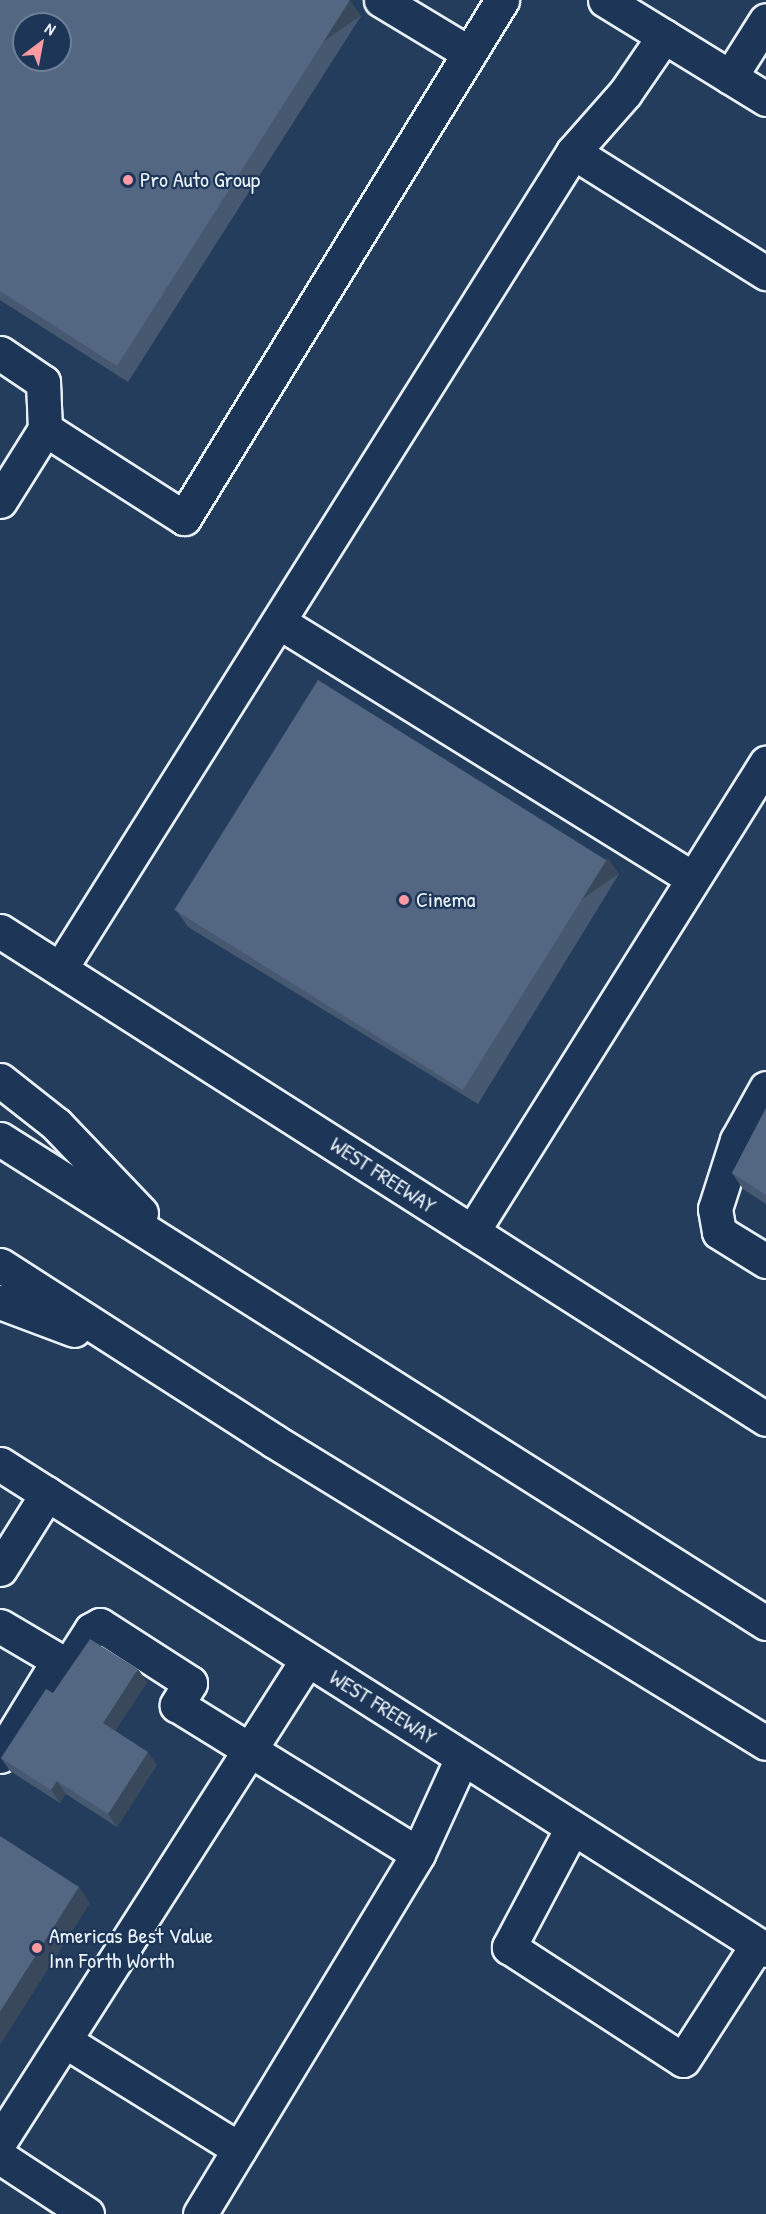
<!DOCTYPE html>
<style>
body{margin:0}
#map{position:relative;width:766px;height:2214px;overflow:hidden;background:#253d5d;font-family:"Patrick Hand",sans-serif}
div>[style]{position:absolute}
.roads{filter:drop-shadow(2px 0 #e8f1f8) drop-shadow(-2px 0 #e8f1f8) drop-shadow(0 2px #e8f1f8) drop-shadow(0 -2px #e8f1f8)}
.minor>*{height:33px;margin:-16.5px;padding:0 16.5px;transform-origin:16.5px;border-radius:16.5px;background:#1d3557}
.major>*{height:33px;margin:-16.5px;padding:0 16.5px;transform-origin:16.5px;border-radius:16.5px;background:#1d3557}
.highway>*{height:33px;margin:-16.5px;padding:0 16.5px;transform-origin:16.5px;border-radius:16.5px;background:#1d3557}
.wall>*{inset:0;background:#475970}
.shaded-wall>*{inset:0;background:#3a485b;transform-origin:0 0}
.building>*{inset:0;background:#536782;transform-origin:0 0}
.dots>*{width:16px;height:16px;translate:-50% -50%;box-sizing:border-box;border:3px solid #1d3557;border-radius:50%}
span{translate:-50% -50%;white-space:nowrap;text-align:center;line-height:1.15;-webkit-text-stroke:4.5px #1d3557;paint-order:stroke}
.poi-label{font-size:22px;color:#e8f1f8}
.left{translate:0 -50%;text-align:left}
.street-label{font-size:22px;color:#e8f1f8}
.north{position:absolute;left:12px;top:12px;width:60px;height:60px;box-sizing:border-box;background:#1d3557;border:2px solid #6e8097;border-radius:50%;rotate:32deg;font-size:16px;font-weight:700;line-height:24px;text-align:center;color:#e8f1f8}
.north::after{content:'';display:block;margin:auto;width:21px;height:27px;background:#ff9aa2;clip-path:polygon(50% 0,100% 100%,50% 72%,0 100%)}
</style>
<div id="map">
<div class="roads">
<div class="minor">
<div style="left:381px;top:0;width:103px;rotate:31.1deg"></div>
<div style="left:605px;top:0;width:189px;rotate:31.6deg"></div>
<div style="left:730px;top:77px;width:67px;rotate:-57.7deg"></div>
<div style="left:573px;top:152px;width:228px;rotate:32.1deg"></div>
<div style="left:0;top:353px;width:52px;rotate:34deg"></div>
<div style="left:43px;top:382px;width:47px;rotate:87.6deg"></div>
<div style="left:0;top:501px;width:85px;rotate:-58deg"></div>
<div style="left:45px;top:429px;width:165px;rotate:32.6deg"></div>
<div style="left:184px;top:518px;width:608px;rotate:-58.45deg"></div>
<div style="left:279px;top:622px;width:485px;rotate:31.8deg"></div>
<div style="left:60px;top:969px;width:965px;rotate:-57.88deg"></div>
<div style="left:573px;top:152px;width:79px;rotate:-48.6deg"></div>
<div style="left:625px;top:93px;width:69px;rotate:-55.6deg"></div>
<div style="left:766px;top:1088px;width:60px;rotate:119.1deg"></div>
<div style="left:737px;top:1140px;width:72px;rotate:107.7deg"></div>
<div style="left:715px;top:1209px;width:23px;rotate:80deg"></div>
<div style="left:719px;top:1232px;width:55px;rotate:31.7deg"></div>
<div style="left:472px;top:1232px;width:554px;rotate:-57.92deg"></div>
<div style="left:0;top:1569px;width:89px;rotate:-57.9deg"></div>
<div style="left:0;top:1626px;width:79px;rotate:30.5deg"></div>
<div style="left:68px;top:1666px;width:43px;rotate:-57.4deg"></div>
<div style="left:91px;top:1630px;width:10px;rotate:-29deg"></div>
<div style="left:100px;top:1625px;width:107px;rotate:32.8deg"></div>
<div style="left:190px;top:1683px;width:26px;rotate:121deg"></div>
<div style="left:177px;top:1705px;width:283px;rotate:31.7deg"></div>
<div style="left:0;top:1756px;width:111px;rotate:-58.6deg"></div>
<div style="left:572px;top:1828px;width:135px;rotate:117.9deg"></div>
<div style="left:509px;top:1947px;width:207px;rotate:33deg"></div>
<div style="left:683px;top:2060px;width:137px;rotate:-57.2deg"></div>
<div style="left:65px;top:2041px;width:205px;rotate:31.8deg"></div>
<div style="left:0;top:2141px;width:571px;rotate:-57.45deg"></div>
<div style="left:0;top:2157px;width:104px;rotate:33.2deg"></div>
<div style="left:200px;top:2214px;width:421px;rotate:-58.8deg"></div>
<div style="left:418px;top:1854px;width:106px;rotate:-65.4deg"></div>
</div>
<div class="major">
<div style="left:0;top:931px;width:908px;rotate:32.5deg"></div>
<div style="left:0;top:1464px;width:907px;rotate:32.39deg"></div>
</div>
<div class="highway">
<div style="left:0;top:1080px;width:71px;rotate:38.2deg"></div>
<div style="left:56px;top:1124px;width:123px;rotate:46.3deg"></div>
<div style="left:0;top:1139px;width:906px;rotate:32.29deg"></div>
<div style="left:0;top:1265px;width:326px;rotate:32.7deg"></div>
<div style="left:274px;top:1441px;width:577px;rotate:31.54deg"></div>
<div style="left:0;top:1302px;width:79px;rotate:20.7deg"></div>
</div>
</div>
<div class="wall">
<div style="clip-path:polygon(0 0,361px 16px,128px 382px,0 300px)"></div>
<div style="clip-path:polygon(619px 874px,478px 1104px,188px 927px,177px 911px)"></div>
<div style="clip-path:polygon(766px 1108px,766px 1204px,743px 1189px,732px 1173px)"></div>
<div style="clip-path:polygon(147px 1682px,115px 1731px,157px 1765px,117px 1827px,66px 1794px,60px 1803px,10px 1771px,1px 1758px,53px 1693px)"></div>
</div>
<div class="shaded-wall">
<div style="left:350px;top:0;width:19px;height:434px;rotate:55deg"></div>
<div style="left:608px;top:858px;width:19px;height:270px;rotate:55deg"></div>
<div style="clip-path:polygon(138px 1669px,147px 1682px,112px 1736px,103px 1723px)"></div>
<div style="clip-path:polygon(148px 1752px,157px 1765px,117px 1827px,108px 1814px)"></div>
<div style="clip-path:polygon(57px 1781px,66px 1794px,60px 1803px,51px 1790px)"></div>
<div style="clip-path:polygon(79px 1887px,90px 1903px,0 2045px,0 2012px)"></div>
</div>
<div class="building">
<div style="clip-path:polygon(evenodd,0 0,350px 0,117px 366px,0 291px,0 0,24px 24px,60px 24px,60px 60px,24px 60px,24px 24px)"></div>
<div style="left:318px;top:680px;width:340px;height:271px;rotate:32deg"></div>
<div style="clip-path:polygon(766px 1108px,766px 1195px,732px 1173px)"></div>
<div style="clip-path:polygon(90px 1639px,138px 1669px,103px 1723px,148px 1752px,108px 1814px,57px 1781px,51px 1790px,1px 1758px,46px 1689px,53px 1693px)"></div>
<div style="clip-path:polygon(0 1836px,79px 1887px,0 2012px)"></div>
</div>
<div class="dots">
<div style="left:128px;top:180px;background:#ff9aa2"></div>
<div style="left:404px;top:900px;background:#ff9aa2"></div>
<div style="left:37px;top:1948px;background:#ff9aa2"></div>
</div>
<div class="poi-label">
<span class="left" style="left:140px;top:180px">Pro Auto Group</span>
<span class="left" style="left:416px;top:900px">Cinema</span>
<span class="left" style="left:49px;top:1948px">Americas Best Value<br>Inn Forth Worth</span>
</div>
<div class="street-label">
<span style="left:383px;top:1175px;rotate:33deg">WEST FREEWAY</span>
<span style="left:383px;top:1707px;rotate:32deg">WEST FREEWAY</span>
</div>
<div class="north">N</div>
</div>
